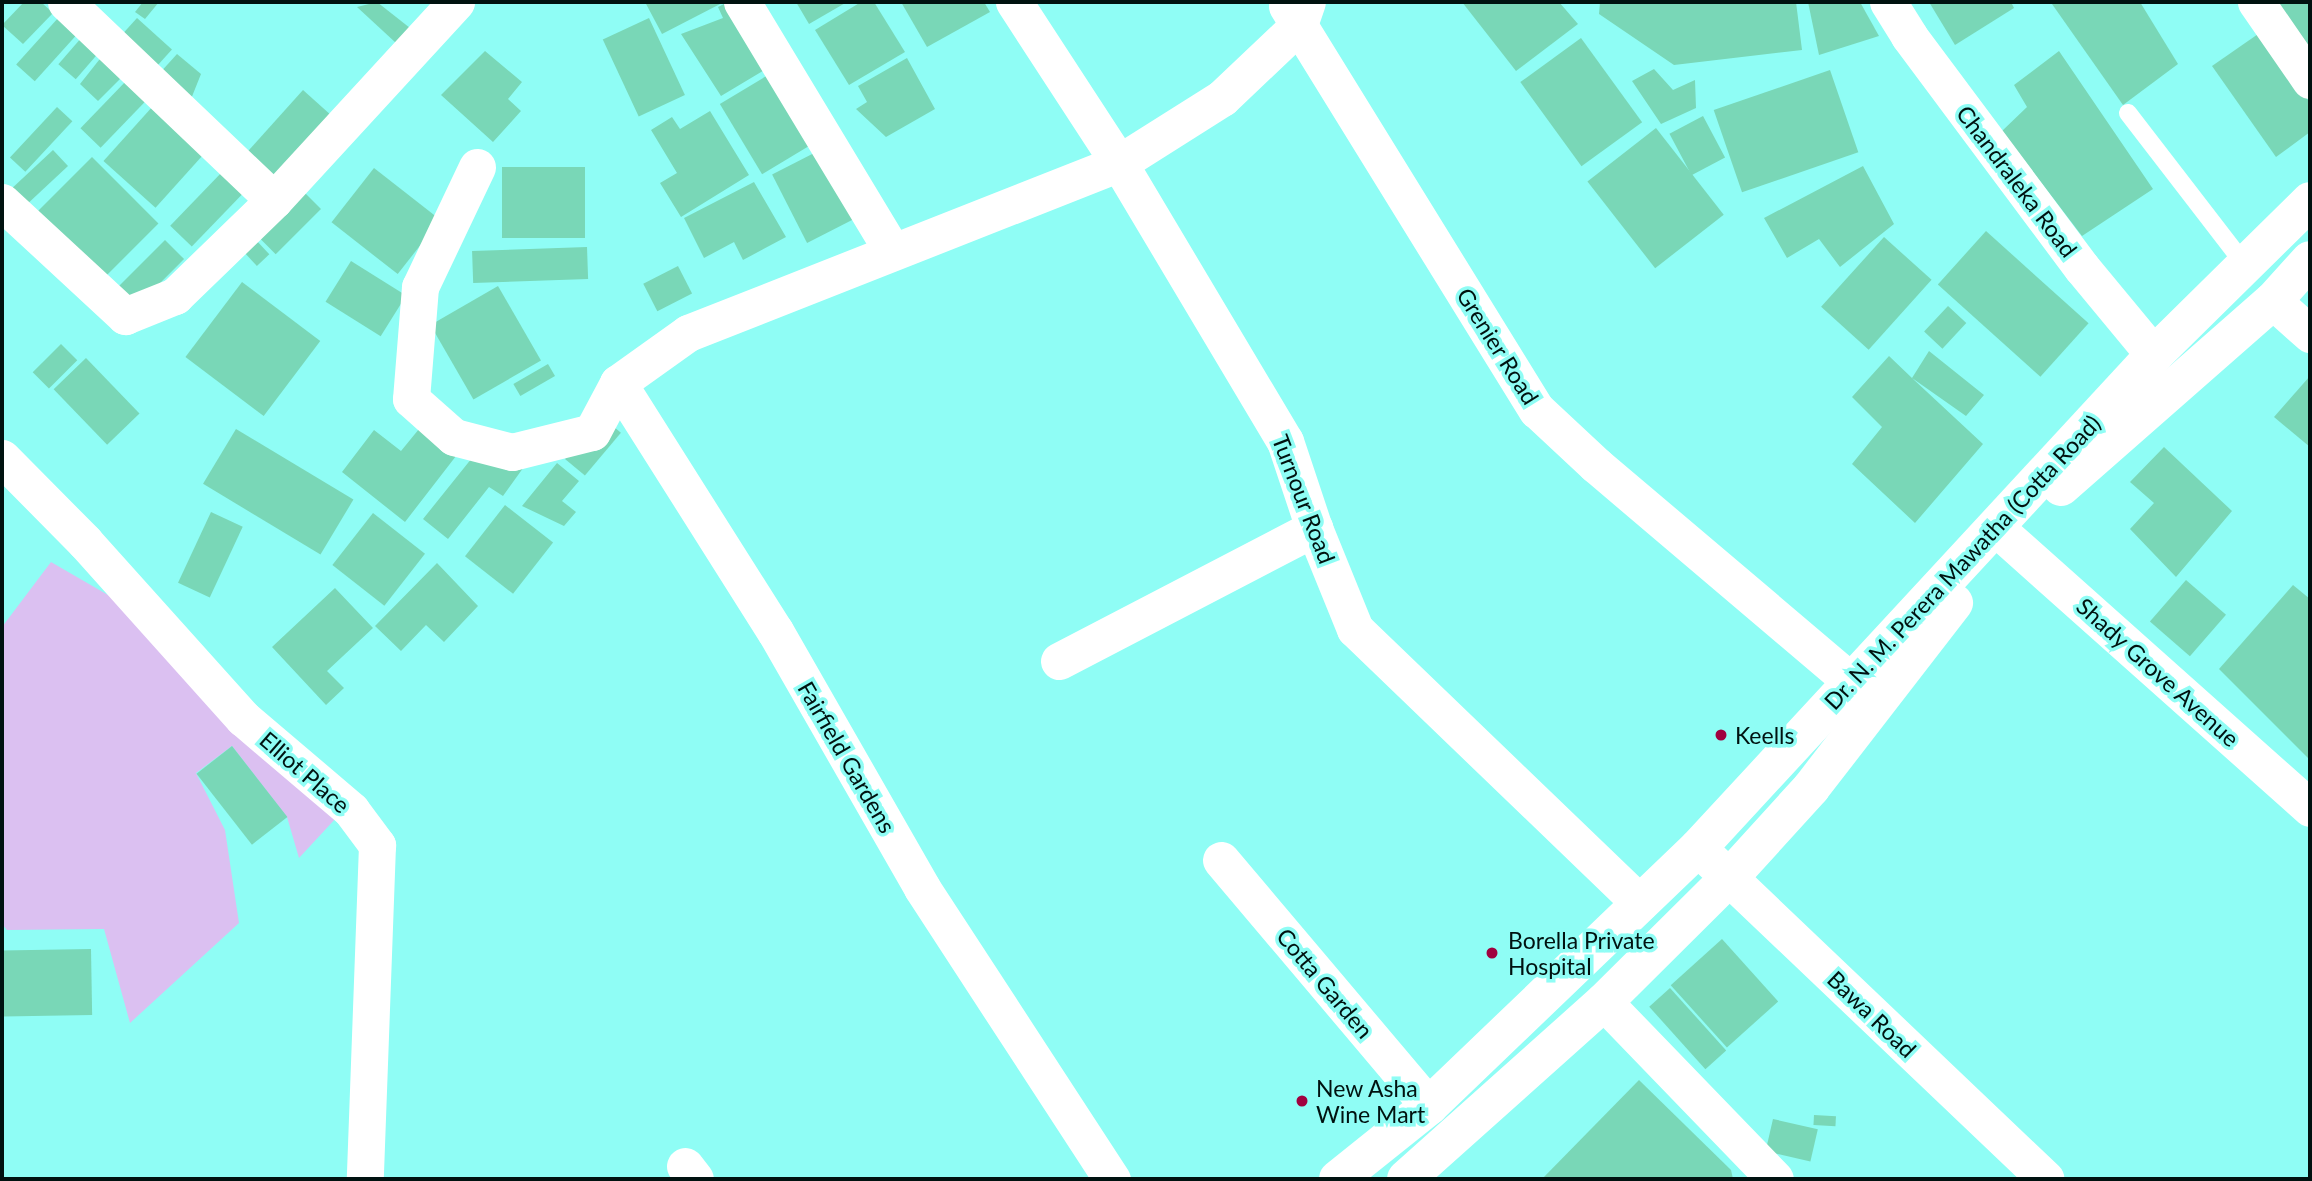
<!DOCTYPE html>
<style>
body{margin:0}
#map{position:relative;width:2312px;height:1181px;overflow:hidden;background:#8ffdf5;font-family:Lato,sans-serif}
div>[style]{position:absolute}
.green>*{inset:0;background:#dbc0f1}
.building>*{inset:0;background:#79d7b7;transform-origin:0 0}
.service>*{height:18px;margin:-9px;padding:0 9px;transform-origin:9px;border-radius:9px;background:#fff}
.minor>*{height:37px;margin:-18.5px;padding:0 18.5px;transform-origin:18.5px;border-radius:18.5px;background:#fff}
.primary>*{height:38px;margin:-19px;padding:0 19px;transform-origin:19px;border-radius:19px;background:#fff}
.dots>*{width:19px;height:19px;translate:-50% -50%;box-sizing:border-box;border:4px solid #8ffdf5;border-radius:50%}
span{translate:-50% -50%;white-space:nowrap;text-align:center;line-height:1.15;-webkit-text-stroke:7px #8ffdf5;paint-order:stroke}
.street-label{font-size:23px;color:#001210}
.poi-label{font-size:23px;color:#001210}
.left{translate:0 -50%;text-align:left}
.frame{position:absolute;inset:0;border:4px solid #001210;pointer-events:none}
</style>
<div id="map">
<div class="green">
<div style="clip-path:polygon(51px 562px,146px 617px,337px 817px,299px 858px,287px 817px,232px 746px,196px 773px,225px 830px,239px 923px,130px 1023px,104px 929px,7px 930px,2px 924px,2px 627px)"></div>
</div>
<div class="building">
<div style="clip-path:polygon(24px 2px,41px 2px,53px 13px,23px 44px,2px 25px)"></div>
<div style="clip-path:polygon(143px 2px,159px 2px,145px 19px,135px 12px)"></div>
<div style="clip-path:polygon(377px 2px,410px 28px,396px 43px,357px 7px)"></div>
<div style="clip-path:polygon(645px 2px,724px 2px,662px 34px)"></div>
<div style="clip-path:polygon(728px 2px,771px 66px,721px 96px,681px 34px,723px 18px,718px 7px)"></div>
<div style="clip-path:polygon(796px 2px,847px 2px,809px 24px)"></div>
<div style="clip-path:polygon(861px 2px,874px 2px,905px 52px,849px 85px,815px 30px)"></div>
<div style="clip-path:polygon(901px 2px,984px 2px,990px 12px,927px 47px)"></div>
<div style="clip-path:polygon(1462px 2px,1559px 2px,1578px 24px,1516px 71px)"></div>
<div style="clip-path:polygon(1600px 2px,1796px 2px,1802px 50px,1674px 65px,1599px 14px)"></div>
<div style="clip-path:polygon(1808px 2px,1860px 2px,1879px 36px,1819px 55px)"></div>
<div style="clip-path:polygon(1929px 2px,2011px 2px,2014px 8px,1955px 45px)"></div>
<div style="clip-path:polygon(2056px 2px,2140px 2px,2178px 64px,2123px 105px,2052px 4px)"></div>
<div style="clip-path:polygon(2277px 2px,2310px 2px,2310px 55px)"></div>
<div style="left:59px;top:17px;width:25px;height:64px;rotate:42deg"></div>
<div style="left:137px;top:18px;width:47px;height:27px;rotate:42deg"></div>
<div style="left:649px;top:18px;width:85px;height:51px;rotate:65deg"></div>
<div style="clip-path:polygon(2261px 32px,2310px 103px,2310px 132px,2276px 157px,2212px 66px)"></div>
<div style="left:82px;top:37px;width:23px;height:36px;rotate:41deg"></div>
<div style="left:1581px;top:38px;width:104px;height:75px;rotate:54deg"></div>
<div style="clip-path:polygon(485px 51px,522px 82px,508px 99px,521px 111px,493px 142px,441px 95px)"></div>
<div style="clip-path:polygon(2059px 51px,2153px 189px,2082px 236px,2002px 131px,2027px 107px,2014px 85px)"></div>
<div style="clip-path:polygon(177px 54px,201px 74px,189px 104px,158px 75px)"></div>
<div style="clip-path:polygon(103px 55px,125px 74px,98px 101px,80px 84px)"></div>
<div style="clip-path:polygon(907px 58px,935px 109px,886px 137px,856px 109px,867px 102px,858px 86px)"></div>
<div style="clip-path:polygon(1654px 69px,1673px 90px,1695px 80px,1696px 108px,1661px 124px,1632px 81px)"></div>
<div style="left:1830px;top:70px;width:87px;height:123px;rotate:71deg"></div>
<div style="left:773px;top:72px;width:82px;height:62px;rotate:59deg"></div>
<div style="left:127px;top:80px;width:28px;height:67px;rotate:44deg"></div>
<div style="left:303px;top:90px;width:39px;height:88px;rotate:42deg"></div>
<div style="left:153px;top:106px;width:70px;height:74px;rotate:42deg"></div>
<div style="left:57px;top:107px;width:21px;height:69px;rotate:43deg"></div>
<div style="clip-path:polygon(710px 111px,749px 175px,681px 217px,660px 183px,677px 173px,651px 130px,672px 117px,680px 129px)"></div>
<div style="left:1703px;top:116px;width:47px;height:38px;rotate:62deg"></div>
<div style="left:1656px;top:128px;width:110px;height:87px;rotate:52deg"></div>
<div style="left:822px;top:149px;width:77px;height:56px;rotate:63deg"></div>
<div style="left:53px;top:150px;width:22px;height:59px;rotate:47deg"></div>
<div style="left:92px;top:157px;width:94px;height:82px;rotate:45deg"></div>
<div style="clip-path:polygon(1863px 166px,1894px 224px,1840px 267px,1819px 239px,1787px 258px,1764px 218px)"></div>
<div style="left:585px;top:167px;width:71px;height:83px;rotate:90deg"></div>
<div style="left:374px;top:168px;width:84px;height:69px;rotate:38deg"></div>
<div style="left:223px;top:171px;width:30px;height:76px;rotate:44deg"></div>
<div style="clip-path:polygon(754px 182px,786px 237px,743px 260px,734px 242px,704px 258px,684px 218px)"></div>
<div style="left:304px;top:192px;width:24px;height:64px;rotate:45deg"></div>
<div style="left:1986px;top:231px;width:138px;height:72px;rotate:42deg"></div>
<div style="left:1884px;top:237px;width:64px;height:94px;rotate:42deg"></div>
<div style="left:255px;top:239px;width:21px;height:17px;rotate:47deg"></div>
<div style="left:165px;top:240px;width:27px;height:71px;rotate:45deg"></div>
<div style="left:587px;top:247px;width:32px;height:115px;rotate:88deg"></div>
<div style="left:351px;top:261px;width:65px;height:48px;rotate:32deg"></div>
<div style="left:678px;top:266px;width:31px;height:39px;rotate:63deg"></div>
<div style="left:242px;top:282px;width:98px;height:94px;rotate:37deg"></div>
<div style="left:498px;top:286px;width:86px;height:78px;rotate:60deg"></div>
<div style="left:1948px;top:306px;width:25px;height:35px;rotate:43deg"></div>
<div style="left:61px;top:344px;width:23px;height:40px;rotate:45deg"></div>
<div style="clip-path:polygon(1929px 351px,1984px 395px,1966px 416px,1912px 378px,1983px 444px,1915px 523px,1852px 464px,1882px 427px,1852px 397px,1889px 356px,1912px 378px)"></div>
<div style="left:86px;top:358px;width:77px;height:45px;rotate:46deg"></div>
<div style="left:548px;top:364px;width:14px;height:40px;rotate:60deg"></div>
<div style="clip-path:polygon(2310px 376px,2310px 447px,2274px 417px)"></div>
<div style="left:601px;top:416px;width:26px;height:56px;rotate:40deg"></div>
<div style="clip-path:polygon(428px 418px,463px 447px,405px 522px,342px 472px,374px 430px,401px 451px)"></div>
<div style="left:236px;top:429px;width:137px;height:64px;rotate:31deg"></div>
<div style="clip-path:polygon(488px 438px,526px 464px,503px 496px,489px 487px,448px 539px,423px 519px)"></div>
<div style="clip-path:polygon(2164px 447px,2232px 511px,2176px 577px,2130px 529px,2154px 503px,2130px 482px)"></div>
<div style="clip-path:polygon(557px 463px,579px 481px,562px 501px,576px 512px,564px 526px,522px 506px)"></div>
<div style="left:505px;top:505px;width:61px;height:65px;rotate:38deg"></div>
<div style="left:211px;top:512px;width:35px;height:78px;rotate:25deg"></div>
<div style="left:373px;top:513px;width:66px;height:66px;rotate:38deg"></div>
<div style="clip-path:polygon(437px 563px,478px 606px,444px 642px,426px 625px,401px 651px,375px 626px)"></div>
<div style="left:2186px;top:580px;width:53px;height:55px;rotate:41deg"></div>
<div style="clip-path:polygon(2293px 585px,2310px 599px,2310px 760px,2219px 669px)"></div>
<div style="clip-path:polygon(335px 588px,373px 628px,327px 671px,344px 688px,326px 705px,272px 647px)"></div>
<div style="left:232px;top:746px;width:90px;height:45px;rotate:52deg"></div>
<div style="left:1722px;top:939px;width:84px;height:69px;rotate:48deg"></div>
<div style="left:91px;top:949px;width:66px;height:89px;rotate:89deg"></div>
<div style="left:1670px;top:988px;width:84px;height:28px;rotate:48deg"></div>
<div style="clip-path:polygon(1639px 1080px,1731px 1170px,1733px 1179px,1542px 1179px)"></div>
<div style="left:1814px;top:1115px;width:22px;height:10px;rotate:3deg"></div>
<div style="left:1773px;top:1119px;width:46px;height:33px;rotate:13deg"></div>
</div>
<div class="service">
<div style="left:2128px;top:113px;width:192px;rotate:52.4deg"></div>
</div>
<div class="minor">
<div style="left:66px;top:2px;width:287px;rotate:43.6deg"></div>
<div style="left:742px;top:2px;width:291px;rotate:58.9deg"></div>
<div style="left:1014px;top:2px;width:192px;rotate:56.9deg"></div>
<div style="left:1119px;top:163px;width:324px;rotate:59.2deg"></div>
<div style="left:1285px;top:441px;width:92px;rotate:71.6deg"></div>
<div style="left:1314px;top:528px;width:109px;rotate:67.9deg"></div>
<div style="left:1355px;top:629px;width:395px;rotate:43.9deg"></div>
<div style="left:1888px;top:2px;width:40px;rotate:58deg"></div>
<div style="left:1909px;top:36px;width:289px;rotate:53.3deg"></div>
<div style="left:2082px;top:268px;width:113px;rotate:50.4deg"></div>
<div style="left:2256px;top:2px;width:95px;rotate:55.3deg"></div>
<div style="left:1287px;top:6px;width:475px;rotate:58.3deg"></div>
<div style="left:1537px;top:410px;width:81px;rotate:43deg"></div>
<div style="left:1596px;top:465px;width:334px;rotate:40.3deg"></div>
<div style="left:477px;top:167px;width:133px;rotate:115.4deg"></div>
<div style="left:420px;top:287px;width:112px;rotate:94.6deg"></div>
<div style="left:411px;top:399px;width:57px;rotate:41.5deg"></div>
<div style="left:454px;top:437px;width:60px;rotate:14.5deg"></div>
<div style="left:512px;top:452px;width:82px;rotate:-14deg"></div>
<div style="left:592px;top:432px;width:55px;rotate:-62deg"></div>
<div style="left:618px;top:383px;width:86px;rotate:-35.5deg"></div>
<div style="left:688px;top:333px;width:463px;rotate:-21.5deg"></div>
<div style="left:1119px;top:163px;width:122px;rotate:-32.3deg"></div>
<div style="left:1222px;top:98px;width:106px;rotate:-43.5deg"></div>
<div style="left:1299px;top:25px;width:24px;rotate:-71deg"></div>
<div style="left:2px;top:202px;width:168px;rotate:42.8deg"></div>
<div style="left:125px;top:316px;width:54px;rotate:-21.8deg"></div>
<div style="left:175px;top:296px;width:138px;rotate:-44.1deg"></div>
<div style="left:274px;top:200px;width:269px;rotate:-47.4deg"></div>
<div style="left:2273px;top:301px;width:50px;rotate:41.7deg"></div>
<div style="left:618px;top:383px;width:294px;rotate:57.7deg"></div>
<div style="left:775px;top:631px;width:296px;rotate:60.2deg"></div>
<div style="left:922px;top:888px;width:348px;rotate:56.9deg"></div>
<div style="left:2px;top:458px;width:118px;rotate:45.3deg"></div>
<div style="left:85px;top:542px;width:237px;rotate:48.1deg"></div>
<div style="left:243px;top:718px;width:142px;rotate:40.4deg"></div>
<div style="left:351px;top:810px;width:44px;rotate:53.4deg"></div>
<div style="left:377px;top:845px;width:334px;rotate:92.1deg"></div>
<div style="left:2005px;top:536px;width:409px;rotate:41.7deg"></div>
<div style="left:1059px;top:661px;width:288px;rotate:-27.5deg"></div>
<div style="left:1698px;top:848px;width:480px;rotate:43.6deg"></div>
<div style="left:1221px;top:860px;width:322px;rotate:49.8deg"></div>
<div style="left:1604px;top:1002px;width:246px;rotate:46deg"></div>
<div style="left:685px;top:1166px;width:16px;rotate:52deg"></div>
</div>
<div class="primary">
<div style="left:2061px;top:487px;width:282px;rotate:-41.3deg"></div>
<div style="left:2273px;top:301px;width:55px;rotate:-47.9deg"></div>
<div style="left:1338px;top:1179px;width:117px;rotate:-38.7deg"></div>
<div style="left:1429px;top:1106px;width:373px;rotate:-43.8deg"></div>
<div style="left:1698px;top:848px;width:672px;rotate:-47.23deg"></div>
<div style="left:2154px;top:355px;width:219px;rotate:-44.6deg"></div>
<div style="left:1406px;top:1179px;width:266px;rotate:-41.8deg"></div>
<div style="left:1604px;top:1002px;width:179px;rotate:-44.8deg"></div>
<div style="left:1731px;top:876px;width:119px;rotate:-47.7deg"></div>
<div style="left:1811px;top:788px;width:234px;rotate:-52.3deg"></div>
</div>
<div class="dots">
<div style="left:1721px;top:735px;background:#a0013f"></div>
<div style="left:1492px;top:953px;background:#a0013f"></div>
<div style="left:1302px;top:1101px;background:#a0013f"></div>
</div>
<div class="street-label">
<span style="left:2017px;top:181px;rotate:53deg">Chandraleka Road</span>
<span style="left:1498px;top:346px;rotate:58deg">Grenier Road</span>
<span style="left:1304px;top:499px;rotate:69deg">Turnour Road</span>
<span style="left:1962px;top:562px;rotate:-47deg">Dr. N. M. Perera Mawatha (Cotta Road)</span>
<span style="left:2158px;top:672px;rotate:42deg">Shady Grove Avenue</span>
<span style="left:847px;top:757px;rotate:60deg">Fairfield Gardens</span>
<span style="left:305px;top:772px;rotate:41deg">Elliot Place</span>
<span style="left:1325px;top:983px;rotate:50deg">Cotta Garden</span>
<span style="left:1872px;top:1014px;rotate:44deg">Bawa Road</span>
</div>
<div class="poi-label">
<span class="left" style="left:1735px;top:735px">Keells</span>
<span class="left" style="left:1508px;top:953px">Borella Private<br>Hospital</span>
<span class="left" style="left:1316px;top:1101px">New Asha<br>Wine Mart</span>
</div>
<div class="frame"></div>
</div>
